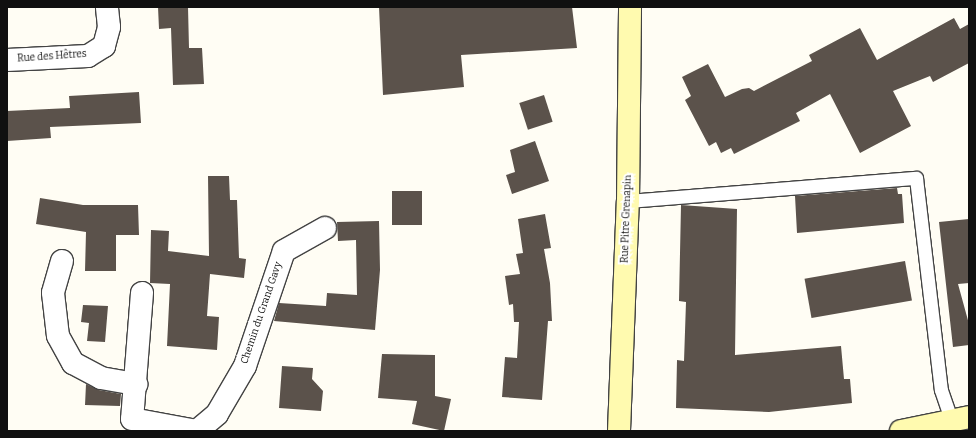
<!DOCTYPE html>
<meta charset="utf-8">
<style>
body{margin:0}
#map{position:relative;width:976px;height:438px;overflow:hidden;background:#fffdf4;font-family:Bitter,serif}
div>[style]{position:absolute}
.building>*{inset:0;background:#5b524b;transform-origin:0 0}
.roads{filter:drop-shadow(1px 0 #434343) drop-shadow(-1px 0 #434343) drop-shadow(0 1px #434343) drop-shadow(0 -1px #434343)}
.lane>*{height:13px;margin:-6.5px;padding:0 6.5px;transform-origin:6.5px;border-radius:6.5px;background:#fff}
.street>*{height:22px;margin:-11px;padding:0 11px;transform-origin:11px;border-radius:11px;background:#fff}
.secondary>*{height:22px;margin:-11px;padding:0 11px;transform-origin:11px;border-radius:11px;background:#fffaaf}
span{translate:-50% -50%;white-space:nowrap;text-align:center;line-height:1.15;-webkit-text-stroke:4px #fff;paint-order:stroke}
.street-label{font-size:10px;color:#101010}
.frame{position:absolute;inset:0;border:8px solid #101010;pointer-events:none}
</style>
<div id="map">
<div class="building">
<div style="clip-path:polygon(158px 7px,188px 7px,189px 48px,202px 48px,204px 84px,173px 85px,171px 28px,159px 29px)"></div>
<div style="clip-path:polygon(379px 7px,572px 7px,577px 48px,461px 55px,464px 87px,383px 95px)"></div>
<div style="clip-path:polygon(954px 18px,960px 29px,969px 24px,969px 63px,933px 82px,930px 76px,893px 91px,911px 126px,860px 153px,830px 94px,796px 113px,800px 121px,734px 154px,731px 148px,721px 153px,716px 142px,709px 146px,685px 100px,691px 96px,682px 77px,708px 64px,725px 97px,742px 89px,749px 88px,754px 91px,812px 61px,809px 55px,860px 28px,877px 60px)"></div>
<div style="clip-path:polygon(139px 92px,141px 123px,50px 127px,51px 138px,7px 141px,7px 111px,70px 108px,69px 96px)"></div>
<div style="left:544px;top:95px;width:28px;height:26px;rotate:72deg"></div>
<div style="clip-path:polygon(535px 141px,549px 181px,512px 194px,506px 175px,515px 172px,510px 150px)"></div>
<div style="clip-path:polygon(208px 176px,229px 176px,230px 200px,237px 200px,239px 258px,246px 259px,244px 278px,210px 274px,207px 316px,219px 317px,217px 350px,167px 346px,170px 284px,150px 283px,151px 230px,169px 231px,168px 251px,209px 256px)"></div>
<div style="clip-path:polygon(897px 188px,898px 194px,902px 194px,904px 223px,797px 233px,795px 196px)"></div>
<div style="left:392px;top:191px;width:30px;height:34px"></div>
<div style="clip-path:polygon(40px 198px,83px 205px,138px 205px,139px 235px,116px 235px,116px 271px,85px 271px,86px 232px,36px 224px)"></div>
<div style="clip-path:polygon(681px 205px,737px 209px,735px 355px,841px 346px,844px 379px,850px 379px,852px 403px,769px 412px,676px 408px,677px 360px,684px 361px,686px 302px,679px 301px)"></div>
<div style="clip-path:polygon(545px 214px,551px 248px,544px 249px,550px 283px,552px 321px,548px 321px,542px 400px,502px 397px,505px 357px,517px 358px,519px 322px,514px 322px,513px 304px,509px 305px,505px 276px,520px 274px,516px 254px,523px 253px,518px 219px)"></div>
<div style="clip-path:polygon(969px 219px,969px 283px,958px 284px,969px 324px,969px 345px,953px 347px,939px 222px)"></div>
<div style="clip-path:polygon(379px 221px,380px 270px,375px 330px,274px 321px,279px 303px,326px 306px,327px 293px,357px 295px,356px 240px,338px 241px,337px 222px)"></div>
<div style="left:905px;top:261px;width:40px;height:102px;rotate:80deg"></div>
<div style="clip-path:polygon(83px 305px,108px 306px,105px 342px,87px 341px,89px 323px,81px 322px)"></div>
<div style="clip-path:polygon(382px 354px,435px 355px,435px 396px,451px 399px,444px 431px,412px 424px,417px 401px,378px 398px)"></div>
<div style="clip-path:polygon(282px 366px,313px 368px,312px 379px,323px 391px,321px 411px,279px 408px)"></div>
<div style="clip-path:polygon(86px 384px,99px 390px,121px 394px,120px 406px,85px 405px)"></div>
</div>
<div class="roads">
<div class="lane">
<div style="left:628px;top:201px;width:289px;rotate:-4.6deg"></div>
<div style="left:916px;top:178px;width:213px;rotate:83.3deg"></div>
<div style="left:941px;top:390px;width:21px;rotate:71deg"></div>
</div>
<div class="street">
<div style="left:7px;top:60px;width:81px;rotate:-2.8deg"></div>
<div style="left:88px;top:56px;width:19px;rotate:-32deg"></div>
<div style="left:104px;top:46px;width:20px;rotate:-75deg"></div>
<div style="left:109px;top:27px;width:20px;rotate:-96deg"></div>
<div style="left:62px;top:261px;width:33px;rotate:106deg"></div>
<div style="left:53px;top:293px;width:43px;rotate:83.4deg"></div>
<div style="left:58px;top:336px;width:31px;rotate:61deg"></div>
<div style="left:73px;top:363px;width:32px;rotate:28deg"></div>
<div style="left:101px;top:378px;width:36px;rotate:10deg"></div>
<div style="left:142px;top:293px;width:126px;rotate:94.5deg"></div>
<div style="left:132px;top:419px;width:66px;rotate:10.5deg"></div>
<div style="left:197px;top:431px;width:26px;rotate:-40deg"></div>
<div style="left:217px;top:414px;width:56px;rotate:-59.7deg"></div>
<div style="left:245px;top:366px;width:121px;rotate:-71.3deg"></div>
<div style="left:284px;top:251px;width:47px;rotate:-29.3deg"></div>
</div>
<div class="secondary">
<div style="left:619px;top:431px;width:230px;rotate:-87.8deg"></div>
<div style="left:628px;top:201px;width:194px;rotate:-89.4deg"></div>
<div style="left:901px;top:431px;width:69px;rotate:-11.6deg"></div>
</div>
</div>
<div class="street-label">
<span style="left:52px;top:57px;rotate:-4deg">Rue des Hêtres</span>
<span style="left:627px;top:219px;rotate:-88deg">Rue Pitre Grenapin</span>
<span style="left:262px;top:313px;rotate:-71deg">Chemin du Grand Gavy</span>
</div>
<div class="frame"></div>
</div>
